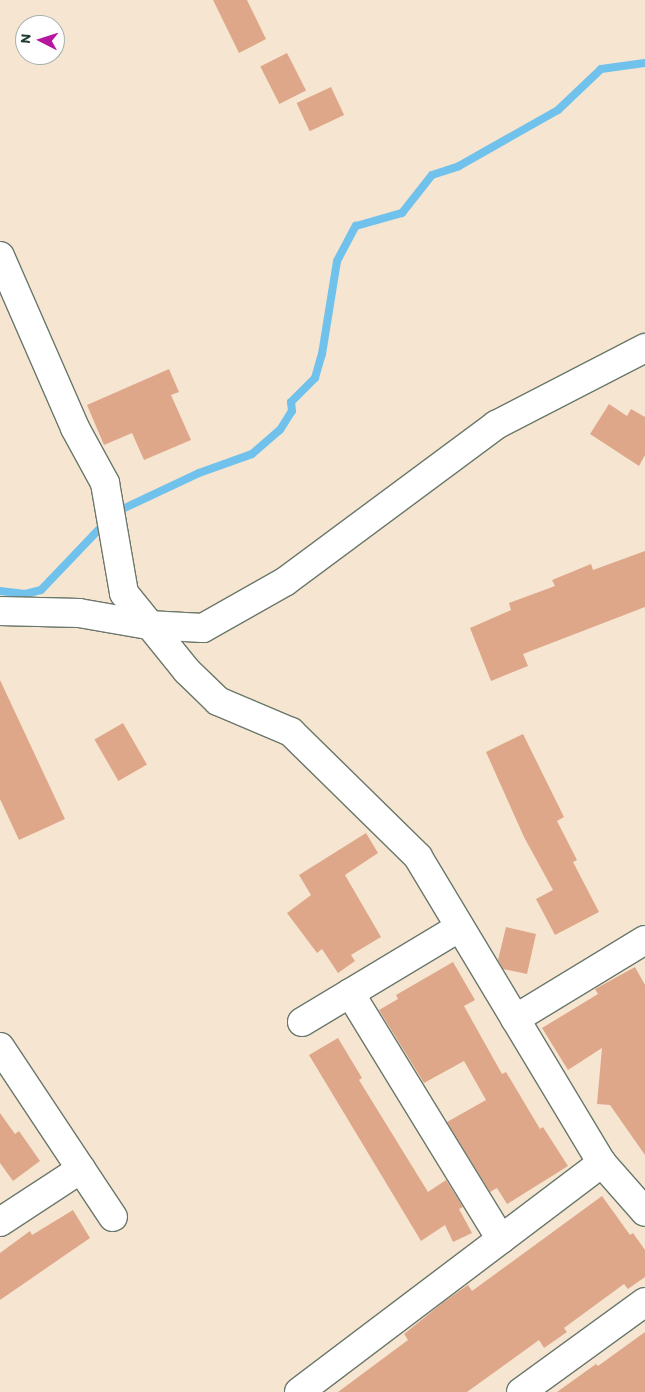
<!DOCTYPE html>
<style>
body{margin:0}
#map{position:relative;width:645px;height:1392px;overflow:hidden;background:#f6e6d1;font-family:Itim,sans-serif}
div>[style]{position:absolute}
.stream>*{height:8px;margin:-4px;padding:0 4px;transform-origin:4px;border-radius:4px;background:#70c2ec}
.building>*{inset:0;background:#dfa789;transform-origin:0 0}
.roads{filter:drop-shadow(1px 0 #6a786b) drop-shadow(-1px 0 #6a786b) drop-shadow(0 1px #6a786b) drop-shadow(0 -1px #6a786b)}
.minor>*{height:28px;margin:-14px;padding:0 14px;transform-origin:14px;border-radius:14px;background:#fff}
span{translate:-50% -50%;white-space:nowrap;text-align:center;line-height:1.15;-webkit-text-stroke:4px #fff;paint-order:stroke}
.north{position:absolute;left:15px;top:15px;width:50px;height:50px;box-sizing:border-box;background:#fff;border:1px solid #a5b1ae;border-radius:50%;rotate:275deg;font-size:14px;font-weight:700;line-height:20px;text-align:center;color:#1f3d34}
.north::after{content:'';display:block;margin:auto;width:18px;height:22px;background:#b5179e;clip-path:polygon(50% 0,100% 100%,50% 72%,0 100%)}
</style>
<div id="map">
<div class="stream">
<div style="left:116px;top:512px;width:92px;rotate:-25.2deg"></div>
<div style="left:199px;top:473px;width:56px;rotate:-19.7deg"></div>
<div style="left:252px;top:454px;width:37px;rotate:-41deg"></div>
<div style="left:280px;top:430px;width:22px;rotate:-58deg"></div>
<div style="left:292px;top:411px;width:9px;rotate:-96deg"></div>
<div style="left:291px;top:402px;width:34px;rotate:-45deg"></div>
<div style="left:315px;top:378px;width:25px;rotate:-74deg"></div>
<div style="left:322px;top:354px;width:94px;rotate:-80.8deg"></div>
<div style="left:337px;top:261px;width:40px;rotate:-62deg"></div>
<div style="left:356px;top:226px;width:48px;rotate:-15.8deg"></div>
<div style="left:402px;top:213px;width:48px;rotate:-51.7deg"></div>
<div style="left:432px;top:175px;width:28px;rotate:-18deg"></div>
<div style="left:459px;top:166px;width:114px;rotate:-29.5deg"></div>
<div style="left:558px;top:110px;width:59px;rotate:-43.6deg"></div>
<div style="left:601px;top:69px;width:44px;rotate:-7.8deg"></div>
<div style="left:0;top:591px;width:25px;rotate:7deg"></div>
<div style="left:25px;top:594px;width:16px;rotate:-14deg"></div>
<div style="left:41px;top:590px;width:94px;rotate:-46.3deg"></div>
</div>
<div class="building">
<div style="clip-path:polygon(213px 0,247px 0,266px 39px,239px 53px)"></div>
<div style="left:287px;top:53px;width:42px;height:30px;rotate:63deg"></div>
<div style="left:331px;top:87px;width:31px;height:38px;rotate:65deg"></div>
<div style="clip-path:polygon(169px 369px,179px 392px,171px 395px,191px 440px,144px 460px,132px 433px,104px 445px,87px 405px)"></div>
<div style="clip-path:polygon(609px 404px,627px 416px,631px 409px,645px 417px,645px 455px,639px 466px,590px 434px)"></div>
<div style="clip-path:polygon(645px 551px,645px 607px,523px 654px,528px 666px,491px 681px,470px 628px,511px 610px,509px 603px,555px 586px,552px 580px,591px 564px,593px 570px)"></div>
<div style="clip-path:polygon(0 680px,65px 819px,19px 840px,0 799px)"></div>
<div style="left:123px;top:723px;width:48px;height:33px;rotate:60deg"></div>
<div style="clip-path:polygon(523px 734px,564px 817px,557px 821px,577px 860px,573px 862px,599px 912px,555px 935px,536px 899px,553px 890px,524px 837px,486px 752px)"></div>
<div style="clip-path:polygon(366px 833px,378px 853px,345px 875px,381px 937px,351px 955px,355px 961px,338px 973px,322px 949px,317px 953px,287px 913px,311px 895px,299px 875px)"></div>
<div style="clip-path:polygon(506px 927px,536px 934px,527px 974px,503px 969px,498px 960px)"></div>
<div style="clip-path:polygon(453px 962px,475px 1000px,464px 1006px,502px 1074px,506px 1072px,540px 1129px,543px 1127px,568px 1166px,507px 1204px,497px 1188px,490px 1192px,447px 1122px,486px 1100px,464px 1061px,424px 1083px,379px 1010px,398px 999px,396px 995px)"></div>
<div style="clip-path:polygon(635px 967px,645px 985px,645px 1155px,610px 1105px,597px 1104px,602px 1048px,568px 1070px,542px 1028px,598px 994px,595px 989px)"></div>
<div style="clip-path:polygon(338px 1038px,362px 1078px,359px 1080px,428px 1192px,446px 1180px,463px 1207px,459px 1209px,472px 1233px,453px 1242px,445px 1225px,421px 1241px,309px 1055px)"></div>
<div style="clip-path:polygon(0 1113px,15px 1134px,19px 1131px,40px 1161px,13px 1181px,0 1163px)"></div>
<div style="clip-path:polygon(602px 1196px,630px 1235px,633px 1233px,645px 1250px,645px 1277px,628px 1289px,624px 1284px,564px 1328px,567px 1332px,544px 1348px,539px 1340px,467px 1392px,338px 1392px,408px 1340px,404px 1334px,445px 1301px,468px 1285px,472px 1291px)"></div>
<div style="clip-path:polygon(73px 1210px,90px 1238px,0 1300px,0 1253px,30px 1231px,32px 1235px)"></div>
<div style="clip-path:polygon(645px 1332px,645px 1392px,557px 1392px,596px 1364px,598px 1366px)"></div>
</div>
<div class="roads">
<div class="minor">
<div style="left:0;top:256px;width:188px;rotate:66.4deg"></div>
<div style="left:75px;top:428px;width:63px;rotate:61.4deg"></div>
<div style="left:105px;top:483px;width:112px;rotate:80.2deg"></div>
<div style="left:124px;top:593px;width:100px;rotate:51.1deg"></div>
<div style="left:187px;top:671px;width:43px;rotate:44.1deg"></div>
<div style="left:218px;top:701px;width:79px;rotate:23deg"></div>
<div style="left:291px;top:732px;width:178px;rotate:44.5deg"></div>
<div style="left:418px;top:857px;width:357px;rotate:59deg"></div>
<div style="left:602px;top:1163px;width:65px;rotate:48.7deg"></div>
<div style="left:0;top:611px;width:79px;rotate:1.5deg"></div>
<div style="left:79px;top:613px;width:70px;rotate:9.9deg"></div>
<div style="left:148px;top:625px;width:55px;rotate:3.1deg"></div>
<div style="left:203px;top:628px;width:95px;rotate:-29.5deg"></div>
<div style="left:286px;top:581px;width:262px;rotate:-36.6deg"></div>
<div style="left:496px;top:425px;width:168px;rotate:-27.3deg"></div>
<div style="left:350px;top:993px;width:289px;rotate:58.5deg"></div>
<div style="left:515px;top:1019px;width:152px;rotate:-31.3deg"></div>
<div style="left:302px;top:1022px;width:184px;rotate:-31deg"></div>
<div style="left:0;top:1047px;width:204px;rotate:56.4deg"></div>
<div style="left:0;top:1222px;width:97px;rotate:-33.2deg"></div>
<div style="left:299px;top:1392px;width:380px;rotate:-37.1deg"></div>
<div style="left:521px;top:1392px;width:153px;rotate:-36deg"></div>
</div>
</div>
<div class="north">N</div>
</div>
